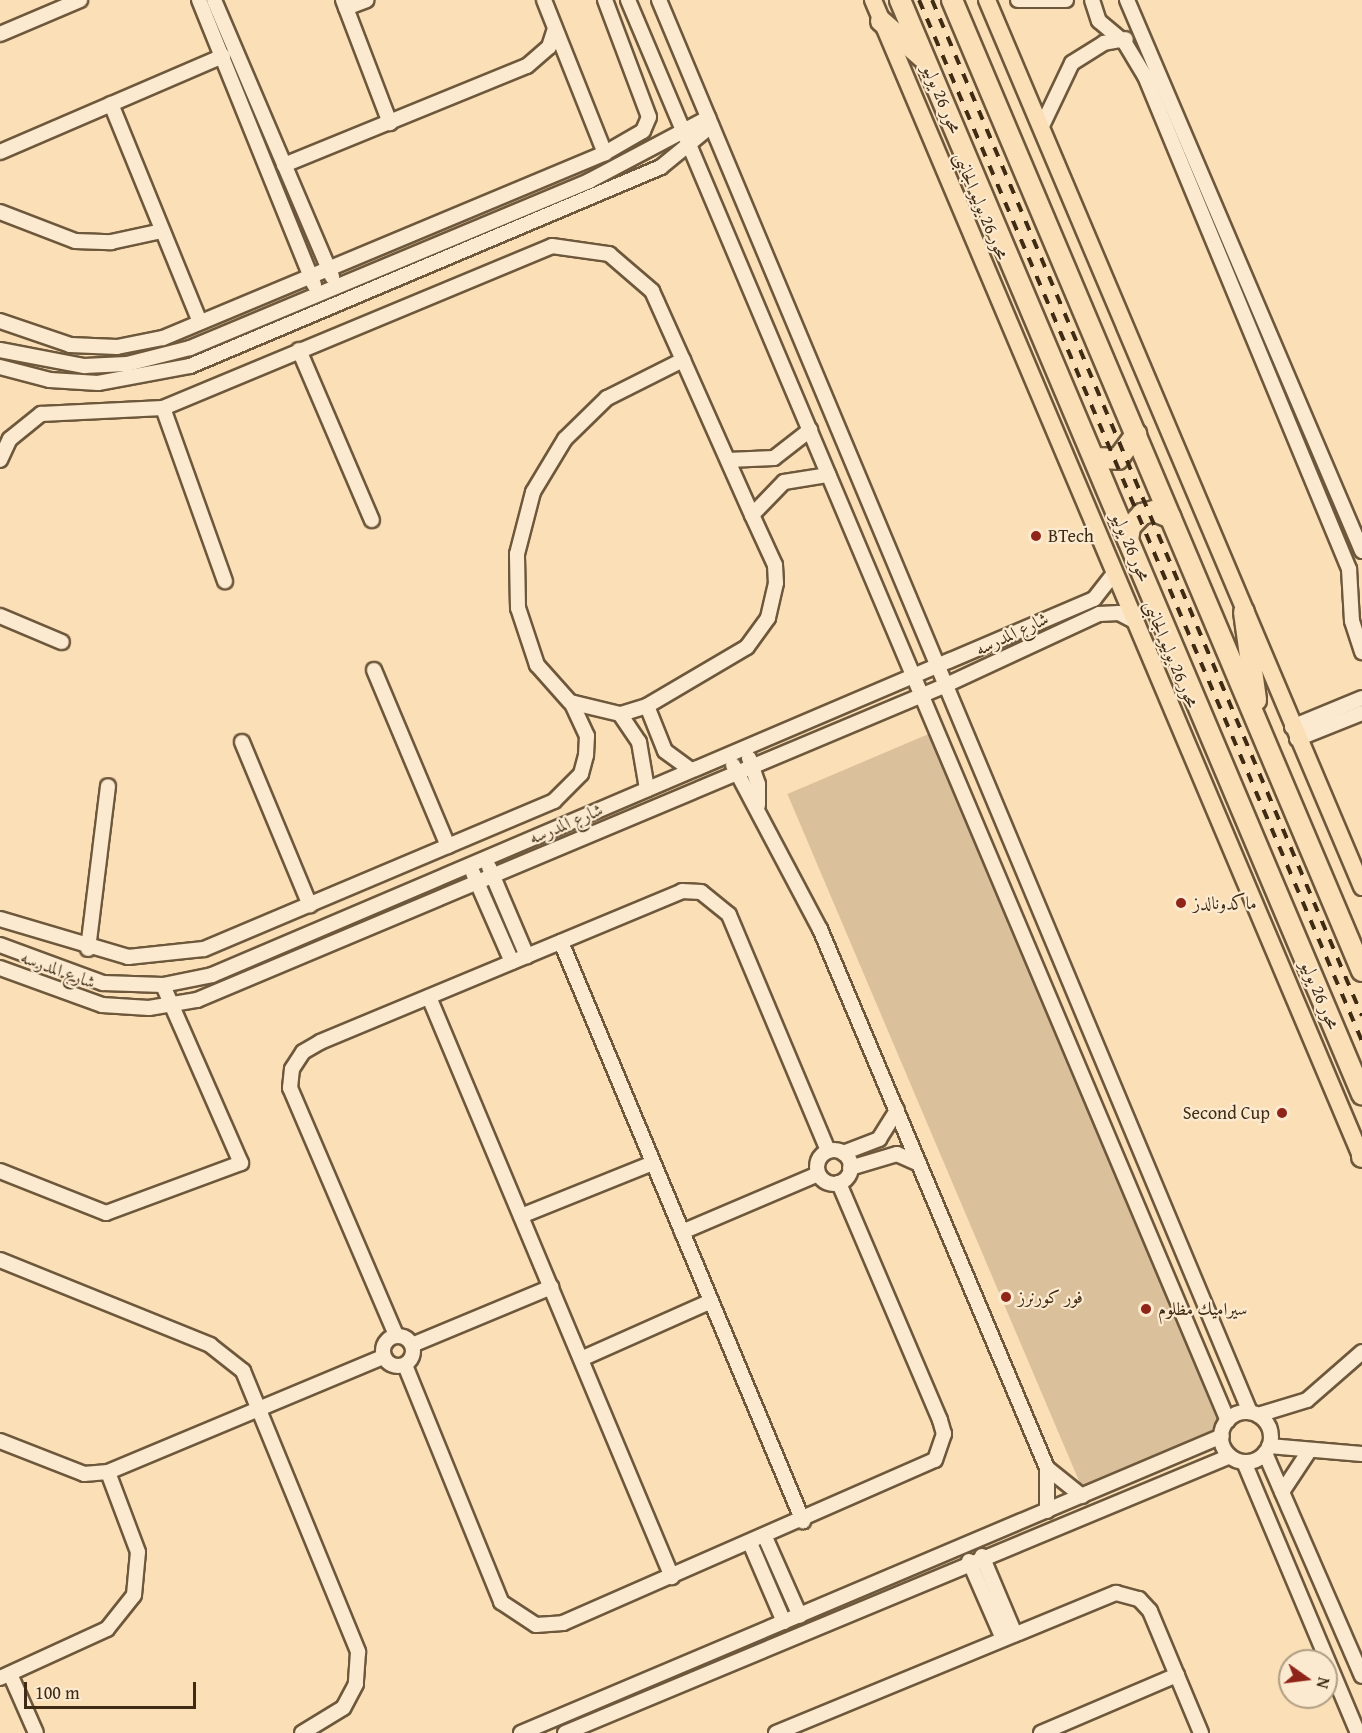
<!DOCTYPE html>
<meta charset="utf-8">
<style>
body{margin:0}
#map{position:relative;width:1362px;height:1733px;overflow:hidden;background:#fadfb7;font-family:"Gentium Book Plus",Amiri,serif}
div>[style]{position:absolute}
.green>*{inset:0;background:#dac09b;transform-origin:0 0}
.roads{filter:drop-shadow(2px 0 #6e583c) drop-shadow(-2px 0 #6e583c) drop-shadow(0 2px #6e583c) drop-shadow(0 -2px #6e583c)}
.minor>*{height:14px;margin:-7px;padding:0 7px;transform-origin:7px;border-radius:7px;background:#fcead0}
.minor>.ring{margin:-7px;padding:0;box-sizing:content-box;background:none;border:14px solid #fcead0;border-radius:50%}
.major>*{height:16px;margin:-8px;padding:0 8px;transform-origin:8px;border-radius:8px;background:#fadfb7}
.highway>*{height:20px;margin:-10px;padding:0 10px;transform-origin:10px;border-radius:10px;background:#fadfb7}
.rail>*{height:4px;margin-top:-2px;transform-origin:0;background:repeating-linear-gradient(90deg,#3f2b13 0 10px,transparent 0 20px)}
.dots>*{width:16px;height:16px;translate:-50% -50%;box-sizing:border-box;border:3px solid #fcead0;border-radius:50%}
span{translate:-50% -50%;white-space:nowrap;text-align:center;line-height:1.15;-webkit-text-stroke:4.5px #fcead0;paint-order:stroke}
.street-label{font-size:18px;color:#3f2b13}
.poi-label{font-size:18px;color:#3f2b13}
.left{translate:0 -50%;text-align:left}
.right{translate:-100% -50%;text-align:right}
.north{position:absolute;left:1278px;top:1649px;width:60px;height:60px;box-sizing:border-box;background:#fcead0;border:2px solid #b09e84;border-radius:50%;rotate:104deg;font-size:16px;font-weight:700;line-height:24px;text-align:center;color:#3f2b13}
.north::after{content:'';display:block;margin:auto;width:21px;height:27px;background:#8f2418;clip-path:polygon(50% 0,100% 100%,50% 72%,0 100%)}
.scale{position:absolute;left:24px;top:1682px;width:172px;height:27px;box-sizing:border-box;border:3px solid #3f2b13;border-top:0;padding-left:8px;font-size:18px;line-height:21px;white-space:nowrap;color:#3f2b13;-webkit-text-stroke:4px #fcead0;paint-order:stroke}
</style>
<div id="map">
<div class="green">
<div style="left:931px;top:733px;width:766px;height:156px;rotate:67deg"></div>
</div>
<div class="roads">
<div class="minor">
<div style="left:199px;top:0;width:307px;rotate:68deg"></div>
<div style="left:214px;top:0;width:301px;rotate:66.9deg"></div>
<div style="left:343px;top:0;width:132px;rotate:69.1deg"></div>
<div style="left:544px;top:0;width:165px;rotate:68.3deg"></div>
<div style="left:628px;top:0;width:1542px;rotate:67.11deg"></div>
<div style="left:659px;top:0;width:1531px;rotate:67.29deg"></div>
<div style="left:1018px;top:0;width:48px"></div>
<div style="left:1092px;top:0;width:22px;rotate:72deg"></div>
<div style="left:1099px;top:21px;width:34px;rotate:40deg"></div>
<div style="left:1125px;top:43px;width:39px;rotate:59deg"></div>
<div style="left:1145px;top:76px;width:534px;rotate:67.52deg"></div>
<div style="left:1349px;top:569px;width:52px;rotate:86.7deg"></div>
<div style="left:1352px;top:621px;width:33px;rotate:72deg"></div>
<div style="left:1127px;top:0;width:599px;rotate:66.9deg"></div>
<div style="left:346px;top:8px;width:22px;rotate:-21deg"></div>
<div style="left:0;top:34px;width:87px;rotate:-23deg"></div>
<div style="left:111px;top:104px;width:235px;rotate:67.8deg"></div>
<div style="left:1041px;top:128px;width:72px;rotate:-64.5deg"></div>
<div style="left:1072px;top:63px;width:38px;rotate:-32deg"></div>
<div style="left:1104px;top:43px;width:22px;rotate:-10deg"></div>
<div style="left:0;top:152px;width:243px;rotate:-23.3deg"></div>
<div style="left:284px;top:165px;width:262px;rotate:-22.2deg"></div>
<div style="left:527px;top:66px;width:29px;rotate:-41deg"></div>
<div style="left:549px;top:47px;width:19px;rotate:-72deg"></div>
<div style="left:0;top:212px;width:80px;rotate:21.1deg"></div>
<div style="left:75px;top:241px;width:36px;rotate:2deg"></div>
<div style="left:111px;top:242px;width:52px;rotate:-12.2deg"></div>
<div style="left:0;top:321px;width:74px;rotate:18.9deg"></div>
<div style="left:70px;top:345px;width:47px;rotate:2.4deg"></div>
<div style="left:117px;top:347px;width:47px;rotate:-11.1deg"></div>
<div style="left:163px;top:338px;width:479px;rotate:-22.7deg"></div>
<div style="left:605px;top:153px;width:44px;rotate:-30.1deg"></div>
<div style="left:643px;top:131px;width:15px;rotate:-67deg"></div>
<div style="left:649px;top:117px;width:125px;rotate:-110.6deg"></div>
<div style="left:0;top:350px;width:86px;rotate:10.8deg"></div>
<div style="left:84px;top:366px;width:43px;rotate:-2.7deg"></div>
<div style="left:127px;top:364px;width:65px;rotate:-14.3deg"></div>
<div style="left:190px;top:348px;width:433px;rotate:-22.7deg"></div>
<div style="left:589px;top:181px;width:135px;rotate:-27.9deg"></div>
<div style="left:299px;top:350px;width:185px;rotate:66.8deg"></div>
<div style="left:0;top:367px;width:52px;rotate:14.6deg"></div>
<div style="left:50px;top:380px;width:48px;rotate:3.6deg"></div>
<div style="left:98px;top:383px;width:94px;rotate:-10.5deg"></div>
<div style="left:190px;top:366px;width:511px;rotate:-22.9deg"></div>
<div style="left:661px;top:167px;width:65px;rotate:-39.4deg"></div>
<div style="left:163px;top:408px;width:184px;rotate:70.3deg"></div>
<div style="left:0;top:460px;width:23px;rotate:-65deg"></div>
<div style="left:10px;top:439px;width:40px;rotate:-39deg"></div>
<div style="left:41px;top:414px;width:122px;rotate:-2.8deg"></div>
<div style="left:163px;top:408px;width:421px;rotate:-22.6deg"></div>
<div style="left:552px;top:246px;width:58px;rotate:8deg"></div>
<div style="left:609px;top:254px;width:57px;rotate:40.7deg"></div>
<div style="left:652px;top:291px;width:76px;rotate:65.8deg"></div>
<div style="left:683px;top:360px;width:170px;rotate:66deg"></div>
<div style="left:752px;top:515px;width:55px;rotate:65.3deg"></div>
<div style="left:775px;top:565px;width:18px;rotate:87deg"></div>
<div style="left:776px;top:583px;width:36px;rotate:103deg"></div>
<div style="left:768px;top:618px;width:36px;rotate:126deg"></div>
<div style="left:747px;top:647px;width:116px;rotate:149.5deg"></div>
<div style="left:647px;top:706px;width:28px;rotate:163deg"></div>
<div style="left:620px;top:714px;width:51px;rotate:-166.5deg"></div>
<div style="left:570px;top:702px;width:50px;rotate:-131.7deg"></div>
<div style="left:537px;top:665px;width:60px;rotate:-108.4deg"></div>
<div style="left:518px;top:608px;width:54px;rotate:-91.1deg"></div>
<div style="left:517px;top:554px;width:64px;rotate:-75.5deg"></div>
<div style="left:533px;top:492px;width:62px;rotate:-58.9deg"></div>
<div style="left:565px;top:439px;width:59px;rotate:-44.3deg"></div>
<div style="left:607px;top:398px;width:85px;rotate:-26.6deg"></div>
<div style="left:728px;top:460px;width:46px;rotate:-2.5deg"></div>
<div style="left:774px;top:458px;width:46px;rotate:-37.9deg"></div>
<div style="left:752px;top:515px;width:46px;rotate:-45.9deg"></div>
<div style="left:784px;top:482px;width:45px;rotate:-9deg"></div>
<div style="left:0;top:616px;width:67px;rotate:22.8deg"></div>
<div style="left:374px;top:670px;width:191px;rotate:67.2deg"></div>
<div style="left:647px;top:706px;width:48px;rotate:68.2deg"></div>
<div style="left:665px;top:751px;width:32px;rotate:36deg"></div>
<div style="left:620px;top:714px;width:34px;rotate:56deg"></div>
<div style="left:639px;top:742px;width:48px;rotate:80.3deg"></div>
<div style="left:1292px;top:727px;width:76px;rotate:-22.5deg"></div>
<div style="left:1297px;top:739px;width:70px;rotate:-21.8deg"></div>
<div style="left:242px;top:742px;width:177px;rotate:67.4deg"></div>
<div style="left:749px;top:758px;width:28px;rotate:71deg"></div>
<div style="left:758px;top:784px;width:21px;rotate:90deg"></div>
<div style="left:733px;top:765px;width:186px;rotate:62.1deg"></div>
<div style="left:820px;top:929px;width:585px;rotate:67.16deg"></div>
<div style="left:1047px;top:1468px;width:45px;rotate:38.7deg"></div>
<div style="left:489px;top:867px;width:97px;rotate:66.9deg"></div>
<div style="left:473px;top:873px;width:97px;rotate:66.3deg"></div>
<div style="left:0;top:919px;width:134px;rotate:16.5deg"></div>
<div style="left:128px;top:957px;width:76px;rotate:-6deg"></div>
<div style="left:204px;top:949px;width:380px;rotate:-22.9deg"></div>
<div style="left:554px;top:801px;width:38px;rotate:-45deg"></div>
<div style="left:581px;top:774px;width:20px;rotate:-75deg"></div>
<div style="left:586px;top:755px;width:19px;rotate:-87deg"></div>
<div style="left:587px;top:736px;width:35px;rotate:-115deg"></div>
<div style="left:561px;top:942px;width:628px;rotate:67.32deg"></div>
<div style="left:0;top:945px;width:110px;rotate:20.3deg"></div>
<div style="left:103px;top:983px;width:60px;rotate:1.9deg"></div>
<div style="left:163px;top:985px;width:50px;rotate:-11.5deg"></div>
<div style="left:212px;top:975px;width:959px;rotate:-23.09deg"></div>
<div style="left:1094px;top:599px;width:34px;rotate:-52deg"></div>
<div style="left:88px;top:949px;width:164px;rotate:-83deg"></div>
<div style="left:0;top:968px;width:109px;rotate:19.9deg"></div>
<div style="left:102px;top:1005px;width:47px;rotate:3.7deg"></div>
<div style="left:149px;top:1008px;width:49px;rotate:-9.5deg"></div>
<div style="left:197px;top:1000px;width:810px;rotate:-22.8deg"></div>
<div style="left:944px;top:686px;width:171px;rotate:-24.9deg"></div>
<div style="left:1099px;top:614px;width:20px;rotate:-3deg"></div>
<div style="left:1119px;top:613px;width:19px;rotate:28deg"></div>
<div style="left:429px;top:997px;width:629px;rotate:67.27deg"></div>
<div class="ring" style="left:817px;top:1150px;width:20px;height:20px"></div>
<div style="left:843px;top:1153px;width:39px;rotate:-21deg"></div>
<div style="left:879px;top:1139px;width:34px;rotate:-58deg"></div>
<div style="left:850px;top:1168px;width:49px;rotate:-16.6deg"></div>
<div style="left:897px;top:1154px;width:24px;rotate:24deg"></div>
<div style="left:0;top:1171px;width:114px;rotate:21.6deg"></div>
<div style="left:106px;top:1213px;width:144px;rotate:-20.3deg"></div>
<div style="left:241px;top:1163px;width:194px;rotate:-113.7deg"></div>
<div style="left:521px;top:1216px;width:142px;rotate:-21.9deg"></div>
<div style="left:682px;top:1232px;width:148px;rotate:-23.1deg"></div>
<div style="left:0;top:1260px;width:227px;rotate:22deg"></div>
<div style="left:210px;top:1345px;width:42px;rotate:38.2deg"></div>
<div style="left:243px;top:1371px;width:304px;rotate:67.7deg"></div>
<div style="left:358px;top:1652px;width:32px;rotate:94deg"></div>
<div style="left:356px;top:1684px;width:27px;rotate:118deg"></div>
<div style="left:343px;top:1708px;width:48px;rotate:148.6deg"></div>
<div style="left:396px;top:1335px;width:269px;rotate:-113.2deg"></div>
<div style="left:290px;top:1088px;width:19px;rotate:-84deg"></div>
<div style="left:292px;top:1069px;width:20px;rotate:-57deg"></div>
<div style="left:303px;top:1052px;width:20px;rotate:-30deg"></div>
<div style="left:320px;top:1042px;width:392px;rotate:-22.6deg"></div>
<div style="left:682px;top:891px;width:19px;rotate:3deg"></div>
<div style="left:701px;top:892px;width:36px;rotate:39deg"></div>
<div style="left:729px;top:915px;width:256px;rotate:67.2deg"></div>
<div class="ring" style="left:383px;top:1336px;width:16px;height:16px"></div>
<div style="left:412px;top:1345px;width:151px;rotate:-22.6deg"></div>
<div style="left:581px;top:1359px;width:142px;rotate:-24deg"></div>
<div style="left:405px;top:1365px;width:256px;rotate:67.9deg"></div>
<div style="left:501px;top:1602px;width:42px;rotate:33.3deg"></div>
<div style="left:536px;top:1625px;width:27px;rotate:-4deg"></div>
<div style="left:563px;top:1623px;width:406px;rotate:-23.7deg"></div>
<div style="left:935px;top:1460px;width:28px;rotate:-71deg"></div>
<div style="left:944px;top:1434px;width:15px;rotate:-106deg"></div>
<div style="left:940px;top:1420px;width:258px;rotate:-113.1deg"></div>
<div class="ring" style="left:1221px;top:1412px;width:36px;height:36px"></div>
<div style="left:1258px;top:1415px;width:51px;rotate:-17deg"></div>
<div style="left:1307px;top:1400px;width:73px;rotate:-41.1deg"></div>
<div style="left:0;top:1441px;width:90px;rotate:21.4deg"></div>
<div style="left:84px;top:1474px;width:24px;rotate:-5deg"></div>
<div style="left:108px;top:1472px;width:298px;rotate:-22.7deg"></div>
<div style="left:1269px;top:1446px;width:93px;rotate:4.9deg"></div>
<div style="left:1265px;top:1453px;width:243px;rotate:66.5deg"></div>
<div style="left:1244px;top:1462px;width:294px;rotate:67.2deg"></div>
<div style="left:1282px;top:1492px;width:49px;rotate:-56.6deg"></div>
<div style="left:1047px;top:1511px;width:43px;rotate:-90deg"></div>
<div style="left:765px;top:1537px;width:86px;rotate:66.1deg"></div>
<div style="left:750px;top:1543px;width:86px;rotate:66.7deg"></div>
<div style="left:982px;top:1556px;width:85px;rotate:67.1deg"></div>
<div style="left:969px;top:1561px;width:85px;rotate:66.4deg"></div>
<div style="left:10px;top:1674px;width:64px;rotate:66.2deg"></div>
<div style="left:0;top:1678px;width:118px;rotate:-24.6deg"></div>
<div style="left:107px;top:1629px;width:43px;rotate:-51.5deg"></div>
<div style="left:134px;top:1595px;width:43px;rotate:-84.7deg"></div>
<div style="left:138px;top:1552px;width:85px;rotate:-110.6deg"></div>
<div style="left:521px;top:1733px;width:761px;rotate:-22.96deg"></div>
<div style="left:565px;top:1733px;width:720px;rotate:-22.61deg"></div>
<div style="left:776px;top:1733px;width:368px;rotate:-22.4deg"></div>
<div style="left:1116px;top:1593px;width:24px;rotate:15deg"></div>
<div style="left:1139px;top:1599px;width:16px;rotate:47deg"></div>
<div style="left:1150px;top:1611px;width:132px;rotate:67.3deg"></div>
<div style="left:1041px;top:1733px;width:148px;rotate:-23.1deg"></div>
</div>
<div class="major">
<div style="left:873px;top:0;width:1257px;rotate:67.11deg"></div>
<div style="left:987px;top:0;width:963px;rotate:67.08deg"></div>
</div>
<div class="highway">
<div style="left:900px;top:0;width:1188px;rotate:67.11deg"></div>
<div style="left:952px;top:0;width:1054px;rotate:67.11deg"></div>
<div style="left:881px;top:21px;width:55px;rotate:41.3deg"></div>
<div style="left:1094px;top:458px;width:24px;rotate:2deg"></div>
<div style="left:1118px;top:459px;width:31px;rotate:-54deg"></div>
<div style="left:1128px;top:540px;width:13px;rotate:-81deg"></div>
<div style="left:1130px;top:527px;width:18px;rotate:-47deg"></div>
<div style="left:1142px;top:514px;width:12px;rotate:-14deg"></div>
<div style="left:1154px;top:511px;width:18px;rotate:22deg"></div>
<div style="left:1244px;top:612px;width:89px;rotate:82.2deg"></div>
<div style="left:1362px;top:1157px;width:3px;rotate:-90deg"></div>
</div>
</div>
<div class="rail">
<div style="left:919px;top:0;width:1131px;rotate:66.95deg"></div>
<div style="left:932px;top:0;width:1103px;rotate:67.06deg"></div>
</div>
<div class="dots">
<div style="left:1036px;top:536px;background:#8f2418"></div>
<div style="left:1181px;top:903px;background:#8f2418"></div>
<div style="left:1282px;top:1113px;background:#8f2418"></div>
<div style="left:1006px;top:1297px;background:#8f2418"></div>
<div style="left:1146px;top:1309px;background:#8f2418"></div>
</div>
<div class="street-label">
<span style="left:942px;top:99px;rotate:67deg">محور 26 يوليو</span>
<span style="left:981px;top:206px;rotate:67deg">محور 26 يوليو الجانبى</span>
<span style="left:1131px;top:547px;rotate:67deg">محور 26 يوليو</span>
<span style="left:1012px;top:634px;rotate:-25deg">شارع المدرسه</span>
<span style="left:1171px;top:654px;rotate:67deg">محور 26 يوليو الجانبى</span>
<span style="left:566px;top:824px;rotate:-23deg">شارع المدرسه</span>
<span style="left:58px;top:970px;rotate:20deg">شارع المدرسه</span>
<span style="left:1320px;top:995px;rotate:67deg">محور 26 يوليو</span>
</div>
<div class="poi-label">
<span class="left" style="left:1048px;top:536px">BTech</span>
<span class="left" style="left:1193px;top:903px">ماكدونالدز</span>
<span class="right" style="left:1270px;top:1113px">Second Cup</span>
<span class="left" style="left:1018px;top:1297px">فور كورنرز</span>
<span class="left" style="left:1158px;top:1309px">سيراميك مظلوم</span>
</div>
<div class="north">N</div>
<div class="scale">100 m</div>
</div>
